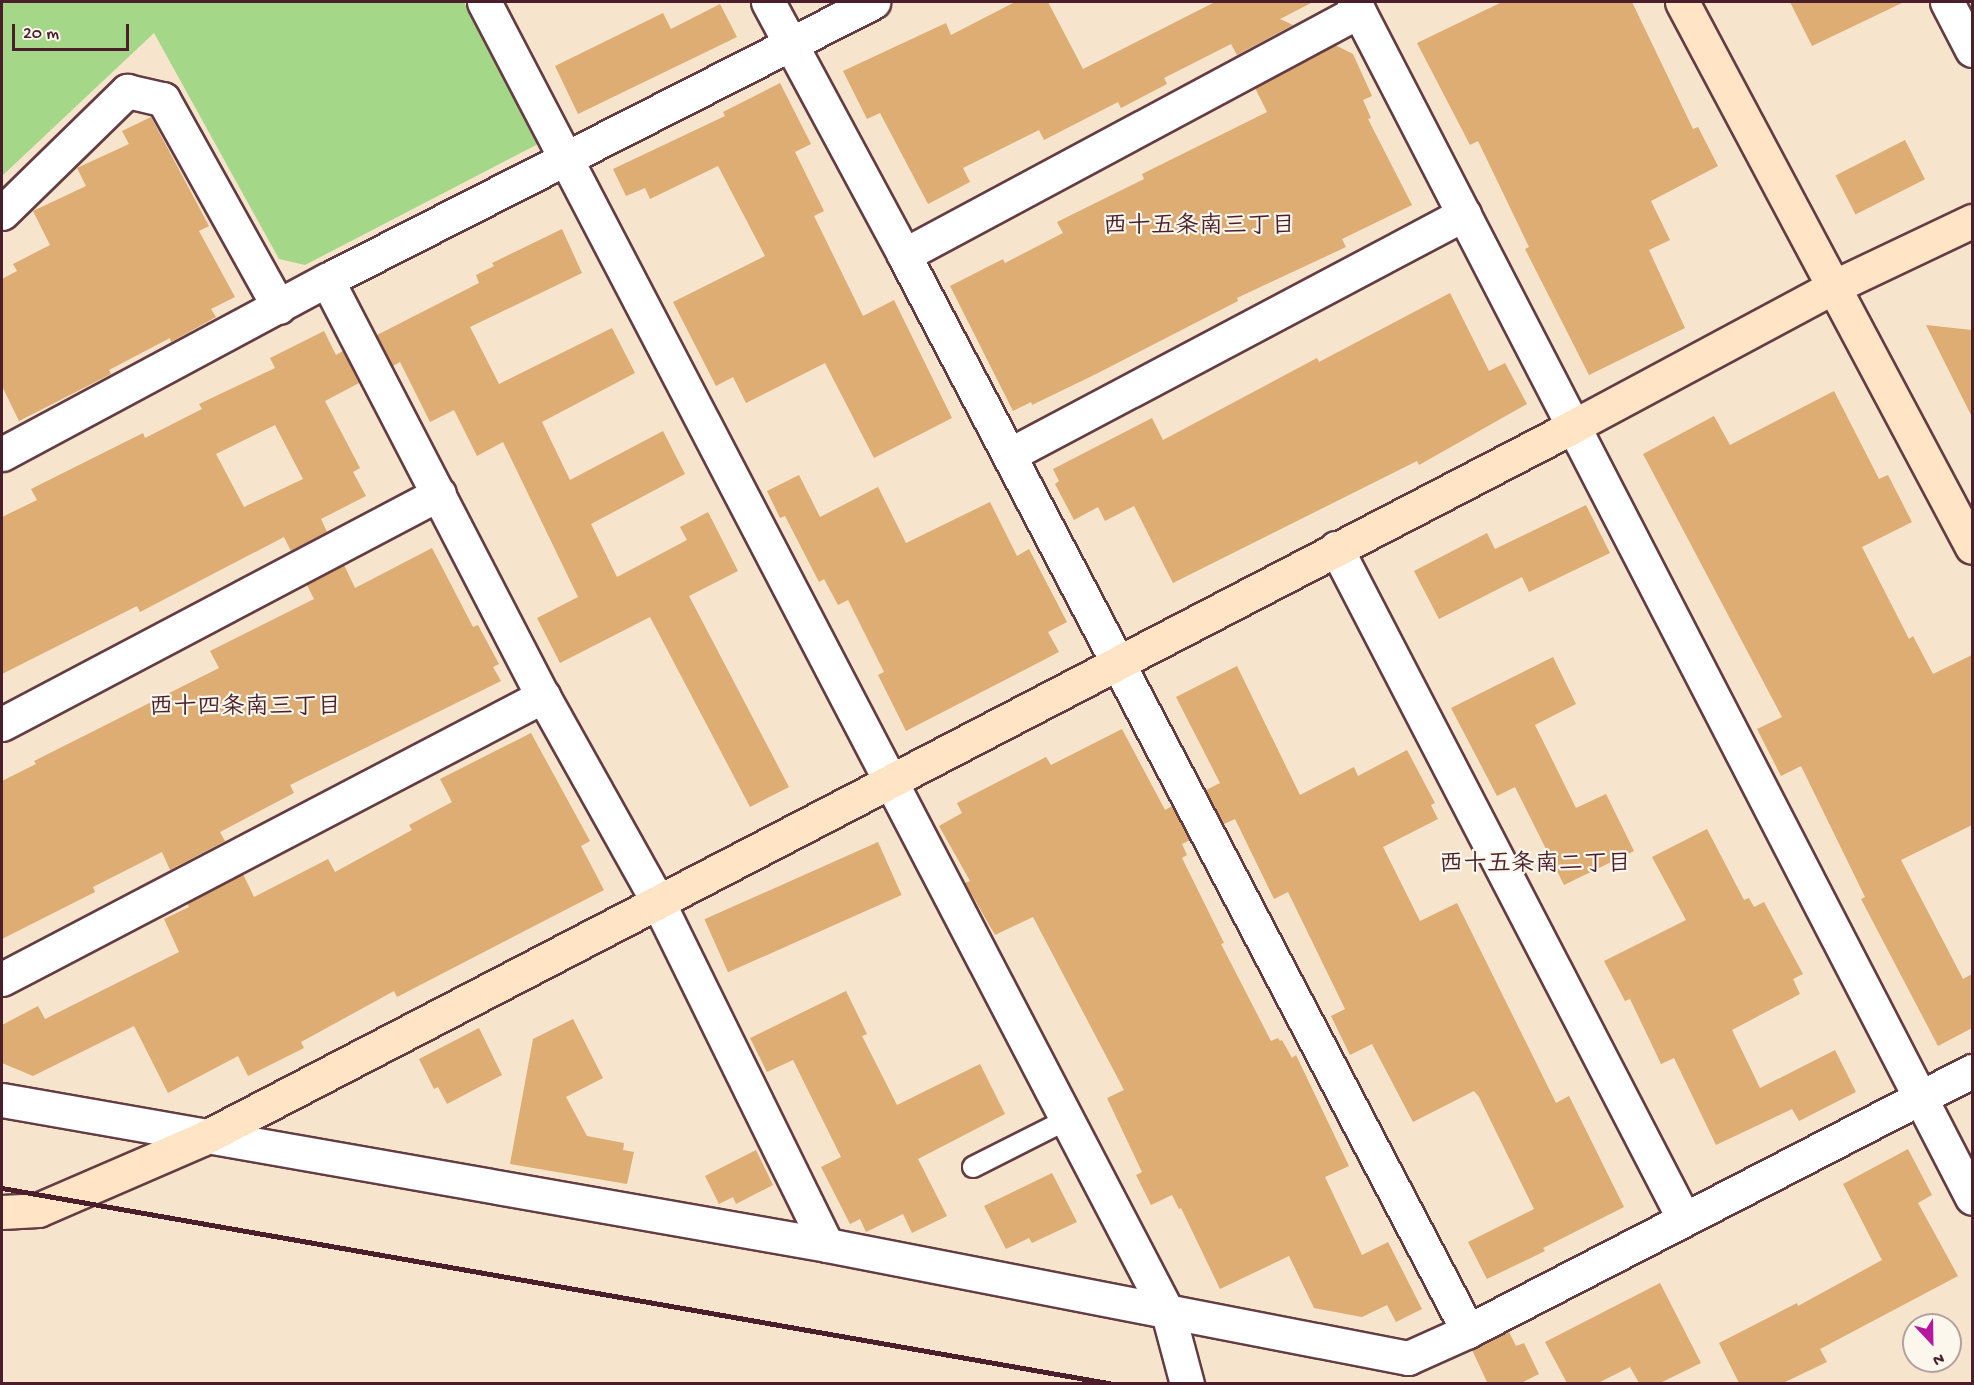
<!DOCTYPE html>
<meta charset="utf-8">
<style>
body{margin:0}
#map{position:relative;width:1974px;height:1385px;overflow:hidden;background:#f6e4cc;font-family:"Gochi Hand","Klee One",sans-serif}
div>[style]{position:absolute}
.green>*{inset:0;background:#a4d888}
.building>*{inset:0;background:#ddad73;transform-origin:0 0}
.roads{filter:drop-shadow(2px 0 #643d43) drop-shadow(-2px 0 #643d43) drop-shadow(0 2px #643d43) drop-shadow(0 -2px #643d43)}
.lane>*{height:20px;margin:-10px;padding:0 10px;transform-origin:10px;border-radius:10px;background:#fff}
.street>*{height:33px;margin:-16.5px;padding:0 16.5px;transform-origin:16.5px;border-radius:16.5px;background:#fff}
.secondary>*{height:33px;margin:-16.5px;padding:0 16.5px;transform-origin:16.5px;border-radius:16.5px;background:#ffe4c6}
.rail>*{height:4.5px;margin:-2.25px;padding:0 2.25px;transform-origin:2.25px;border-radius:2.25px;background:#4a1f2b}
span{translate:-50% -50%;white-space:nowrap;text-align:center;line-height:1.15;-webkit-text-stroke:4.5px #fbf7ec;paint-order:stroke}
.neighbourhood-label{font-size:24px;color:#4a1f2b;font-weight:700}
.frame{position:absolute;inset:0;border:3px solid #4a1f2b;pointer-events:none}
.north{position:absolute;left:1902px;top:1313px;width:60px;height:60px;box-sizing:border-box;background:#fbf7ec;border:2px solid #b4a19f;border-radius:50%;rotate:158deg;font-size:16px;font-weight:700;line-height:24px;text-align:center;color:#4a1f2b}
.north::after{content:'';display:block;margin:auto;width:21px;height:27px;background:#b5179e;clip-path:polygon(50% 0,100% 100%,50% 72%,0 100%)}
.scale{position:absolute;left:12px;top:24px;width:117px;height:27px;box-sizing:border-box;border:3px solid #4a1f2b;border-top:0;padding-left:8px;font-size:18px;line-height:21px;white-space:nowrap;color:#4a1f2b;-webkit-text-stroke:4px #fbf7ec;paint-order:stroke}
</style>
<div id="map">
<div class="green">
<div style="clip-path:polygon(2px 2px,464px 2px,540px 143px,305px 265px,279px 259px,154px 33px,2px 176px)"></div>
</div>
<div class="building">
<div style="clip-path:polygon(1015px 2px,1048px 2px,1083px 69px,1215px 2px,1313px 2px,1280px 19px,1293px 25px,1237px 55px,1231px 44px,1164px 78px,1167px 84px,1121px 108px,1118px 102px,1044px 140px,1039px 130px,963px 168px,970px 182px,928px 204px,880px 113px,867px 119px,843px 71px,946px 23px,951px 35px)"></div>
<div style="clip-path:polygon(1502px 2px,1632px 2px,1693px 129px,1698px 127px,1718px 166px,1651px 201px,1670px 240px,1649px 250px,1685px 328px,1589px 375px,1525px 249px,1529px 247px,1478px 141px,1470px 145px,1417px 43px)"></div>
<div style="clip-path:polygon(1790px 2px,1904px 2px,1812px 46px)"></div>
<div style="clip-path:polygon(720px 4px,737px 37px,578px 114px,555px 66px,663px 13px,671px 29px)"></div>
<div style="clip-path:polygon(1335px 45px,1353px 54px,1372px 96px,1363px 100px,1371px 118px,1368px 119px,1412px 205px,1342px 239px,1346px 247px,1237px 298px,1238px 301px,1096px 374px,1032px 405px,1031px 402px,1013px 411px,950px 286px,1003px 259px,1005px 263px,1063px 233px,1057px 222px,1144px 179px,1142px 174px,1267px 112px,1255px 88px)"></div>
<div style="clip-path:polygon(780px 83px,811px 144px,795px 152px,824px 211px,814px 216px,863px 316px,894px 300px,952px 418px,874px 458px,825px 363px,746px 403px,733px 377px,716px 386px,673px 302px,765px 256px,718px 166px,650px 199px,645px 188px,626px 196px,613px 169px,725px 116px,723px 112px)"></div>
<div style="clip-path:polygon(151px 117px,209px 226px,199px 231px,235px 297px,211px 309px,216px 317px,171px 342px,170px 338px,109px 370px,111px 374px,19px 421px,2px 386px,2px 279px,17px 271px,13px 264px,50px 245px,33px 211px,86px 186px,77px 168px,129px 144px,122px 131px)"></div>
<div style="left:1905px;top:140px;width:44px;height:78px;rotate:63deg"></div>
<div style="clip-path:polygon(562px 229px,582px 273px,470px 327px,499px 384px,612px 328px,635px 373px,542px 422px,570px 480px,663px 431px,685px 474px,591px 524px,617px 577px,687px 540px,680px 527px,708px 512px,738px 571px,689px 596px,789px 787px,750px 807px,650px 617px,560px 663px,537px 618px,578px 597px,503px 442px,477px 456px,454px 410px,430px 422px,400px 362px,393px 366px,377px 335px,479px 283px,476px 275px,494px 266px,492px 263px)"></div>
<div style="clip-path:polygon(1450px 293px,1489px 371px,1505px 363px,1527px 404px,1419px 465px,1417px 461px,1173px 583px,1134px 506px,1105px 521px,1098px 507px,1074px 520px,1055px 484px,1059px 481px,1053px 469px,1152px 418px,1163px 440px,1317px 358px,1319px 362px)"></div>
<div style="clip-path:polygon(1926px 325px,1972px 330px,1972px 417px)"></div>
<div style="clip-path:polygon(evenodd,324px 331px,336px 355px,343px 351px,359px 383px,325px 401px,360px 468px,353px 472px,366px 496px,321px 519px,327px 532px,291px 551px,284px 537px,140px 612px,137px 606px,2px 674px,2px 517px,37px 500px,31px 489px,143px 433px,145px 438px,202px 409px,199px 404px,275px 368px,270px 358px,324px 331px,275px 425px,303px 479px,244px 507px,216px 454px,275px 425px)"></div>
<div style="clip-path:polygon(1834px 391px,1879px 479px,1888px 475px,1912px 522px,1862px 547px,1909px 639px,1913px 636px,1933px 674px,1972px 655px,1972px 825px,1901px 860px,1963px 979px,1972px 974px,1972px 1028px,1938px 1046px,1861px 899px,1865px 897px,1801px 766px,1781px 776px,1757px 729px,1782px 717px,1643px 454px,1714px 416px,1730px 445px)"></div>
<div style="clip-path:polygon(799px 475px,820px 517px,878px 487px,906px 543px,990px 502px,1017px 556px,1029px 549px,1067px 622px,1048px 632px,1059px 652px,906px 731px,878px 675px,884px 672px,848px 600px,838px 605px,824px 579px,819px 582px,785px 516px,780px 518px,767px 491px)"></div>
<div style="clip-path:polygon(1586px 505px,1610px 553px,1529px 592px,1522px 577px,1439px 619px,1414px 571px,1487px 533px,1495px 549px)"></div>
<div style="clip-path:polygon(432px 548px,473px 627px,478px 625px,499px 664px,493px 667px,501px 681px,290px 785px,294px 793px,220px 832px,225px 841px,170px 870px,162px 852px,93px 887px,95px 892px,2px 939px,2px 781px,36px 764px,34px 761px,219px 668px,210px 651px,314px 599px,307px 585px,344px 565px,355px 588px)"></div>
<div style="clip-path:polygon(1553px 657px,1576px 704px,1535px 725px,1576px 808px,1606px 794px,1634px 851px,1564px 885px,1515px 787px,1497px 796px,1451px 708px)"></div>
<div style="clip-path:polygon(1237px 666px,1300px 795px,1354px 767px,1358px 776px,1407px 750px,1435px 803px,1431px 805px,1438px 819px,1383px 847px,1420px 921px,1457px 903px,1556px 1103px,1569px 1096px,1624px 1207px,1543px 1248px,1545px 1251px,1487px 1279px,1468px 1242px,1534px 1209px,1479px 1097px,1474px 1091px,1413px 1122px,1372px 1044px,1350px 1055px,1331px 1016px,1345px 1009px,1288px 892px,1274px 899px,1235px 819px,1224px 824px,1206px 790px,1220px 783px,1176px 697px)"></div>
<div style="clip-path:polygon(1122px 729px,1165px 810px,1172px 806px,1190px 840px,1182px 844px,1187px 855px,1182px 858px,1224px 943px,1221px 944px,1271px 1041px,1278px 1038px,1280px 1041px,1282px 1040px,1292px 1058px,1296px 1055px,1349px 1166px,1325px 1177px,1362px 1255px,1388px 1242px,1422px 1309px,1396px 1322px,1387px 1305px,1362px 1317px,1314px 1308px,1289px 1256px,1220px 1289px,1181px 1208px,1179px 1209px,1172px 1195px,1151px 1205px,1136px 1175px,1142px 1172px,1107px 1098px,1124px 1090px,1033px 917px,995px 935px,965px 883px,970px 881px,939px 826px,962px 813px,957px 803px,1046px 757px,1051px 765px)"></div>
<div style="clip-path:polygon(531px 733px,590px 841px,581px 846px,604px 890px,397px 997px,394px 991px,301px 1042px,304px 1048px,248px 1076px,238px 1056px,168px 1093px,134px 1026px,33px 1076px,2px 1063px,2px 1025px,38px 1006px,45px 1019px,179px 952px,164px 919px,189px 907px,187px 903px,243px 874px,254px 897px,328px 859px,335px 872px,412px 830px,409px 825px,452px 802px,440px 779px)"></div>
<div style="clip-path:polygon(1707px 829px,1744px 900px,1749px 898px,1754px 907px,1764px 902px,1803px 974px,1793px 979px,1800px 994px,1732px 1030px,1760px 1088px,1835px 1050px,1856px 1092px,1799px 1121px,1792px 1109px,1716px 1145px,1674px 1058px,1661px 1064px,1630px 999px,1625px 1001px,1604px 961px,1686px 920px,1652px 857px)"></div>
<div style="left:878px;top:842px;width:58px;height:190px;rotate:66deg"></div>
<div style="clip-path:polygon(846px 991px,867px 1034px,862px 1036px,897px 1105px,980px 1064px,1005px 1114px,918px 1159px,947px 1216px,912px 1233px,903px 1214px,866px 1232px,860px 1219px,850px 1224px,821px 1167px,841px 1157px,793px 1060px,767px 1072px,750px 1038px)"></div>
<div style="clip-path:polygon(573px 1019px,603px 1078px,566px 1097px,587px 1136px,624px 1143px,623px 1150px,634px 1152px,627px 1184px,510px 1164px,533px 1039px)"></div>
<div style="clip-path:polygon(479px 1028px,502px 1075px,447px 1104px,438px 1087px,434px 1089px,419px 1059px)"></div>
<div style="clip-path:polygon(1908px 1149px,1932px 1195px,1918px 1203px,1958px 1276px,1820px 1349px,1827px 1362px,1783px 1383px,1739px 1383px,1719px 1343px,1797px 1303px,1798px 1306px,1882px 1260px,1843px 1184px)"></div>
<div style="clip-path:polygon(756px 1150px,773px 1185px,736px 1204px,733px 1197px,719px 1204px,705px 1176px)"></div>
<div style="clip-path:polygon(1052px 1173px,1077px 1222px,1032px 1243px,1029px 1238px,1006px 1249px,984px 1206px)"></div>
<div style="clip-path:polygon(1660px 1283px,1701px 1363px,1660px 1383px,1639px 1383px,1630px 1367px,1598px 1383px,1567px 1383px,1545px 1342px)"></div>
<div style="clip-path:polygon(1509px 1332px,1516px 1346px,1524px 1343px,1539px 1374px,1521px 1383px,1487px 1382px,1472px 1350px)"></div>
</div>
<div class="roads">
<div class="lane">
<div style="left:973px;top:1167px;width:104px;rotate:-26.8deg"></div>
</div>
<div class="street">
<div style="left:484px;top:2px;width:1479px;rotate:62.45deg"></div>
<div style="left:1168px;top:1313px;width:73px;rotate:75deg"></div>
<div style="left:768px;top:2px;width:287px;rotate:61.7deg"></div>
<div style="left:904px;top:255px;width:1215px;rotate:62.34deg"></div>
<div style="left:1354px;top:2px;width:1346px;rotate:62.67deg"></div>
<div style="left:1947px;top:2px;width:54px;rotate:62.5deg"></div>
<div style="left:2px;top:213px;width:175px;rotate:-44.3deg"></div>
<div style="left:127px;top:91px;width:37px;rotate:13deg"></div>
<div style="left:163px;top:99px;width:238px;rotate:60.9deg"></div>
<div style="left:904px;top:255px;width:516px;rotate:-28.2deg"></div>
<div style="left:327px;top:280px;width:469px;rotate:62.6deg"></div>
<div style="left:543px;top:696px;width:236px;rotate:60.8deg"></div>
<div style="left:658px;top:902px;width:382px;rotate:63.8deg"></div>
<div style="left:2px;top:454px;width:369px;rotate:-28.2deg"></div>
<div style="left:327px;top:280px;width:613px;rotate:-26.98deg"></div>
<div style="left:1009px;top:455px;width:515px;rotate:-27.91deg"></div>
<div style="left:1336px;top:548px;width:756px;rotate:62.59deg"></div>
<div style="left:2px;top:724px;width:494px;rotate:-27.8deg"></div>
<div style="left:2px;top:979px;width:611px;rotate:-27.61deg"></div>
<div style="left:2px;top:1100px;width:838px;rotate:9.97deg"></div>
<div style="left:827px;top:1245px;width:592px;rotate:11.01deg"></div>
<div style="left:1408px;top:1358px;width:66px;rotate:-24.2deg"></div>
<div style="left:1468px;top:1331px;width:567px;rotate:-27.29deg"></div>
</div>
<div class="secondary">
<div style="left:1682px;top:2px;width:617px;rotate:61.98deg"></div>
<div style="left:2px;top:1212px;width:36px;rotate:-3deg"></div>
<div style="left:38px;top:1210px;width:181px;rotate:-23.4deg"></div>
<div style="left:204px;top:1138px;width:1544px;rotate:-27.46deg"></div>
<div style="left:1574px;top:426px;width:294px;rotate:-28.2deg"></div>
<div style="left:1833px;top:287px;width:154px;rotate:-25.4deg"></div>
</div>
</div>
<div class="rail">
<div style="left:2px;top:1188px;width:1129px;rotate:10deg"></div>
</div>
<div class="neighbourhood-label">
<span style="left:1199px;top:228px">西十五条南三丁目</span>
<span style="left:245px;top:709px">西十四条南三丁目</span>
<span style="left:1535px;top:866px">西十五条南二丁目</span>
</div>
<div class="frame"></div>
<div class="north">N</div>
<div class="scale">20 m</div>
</div>
